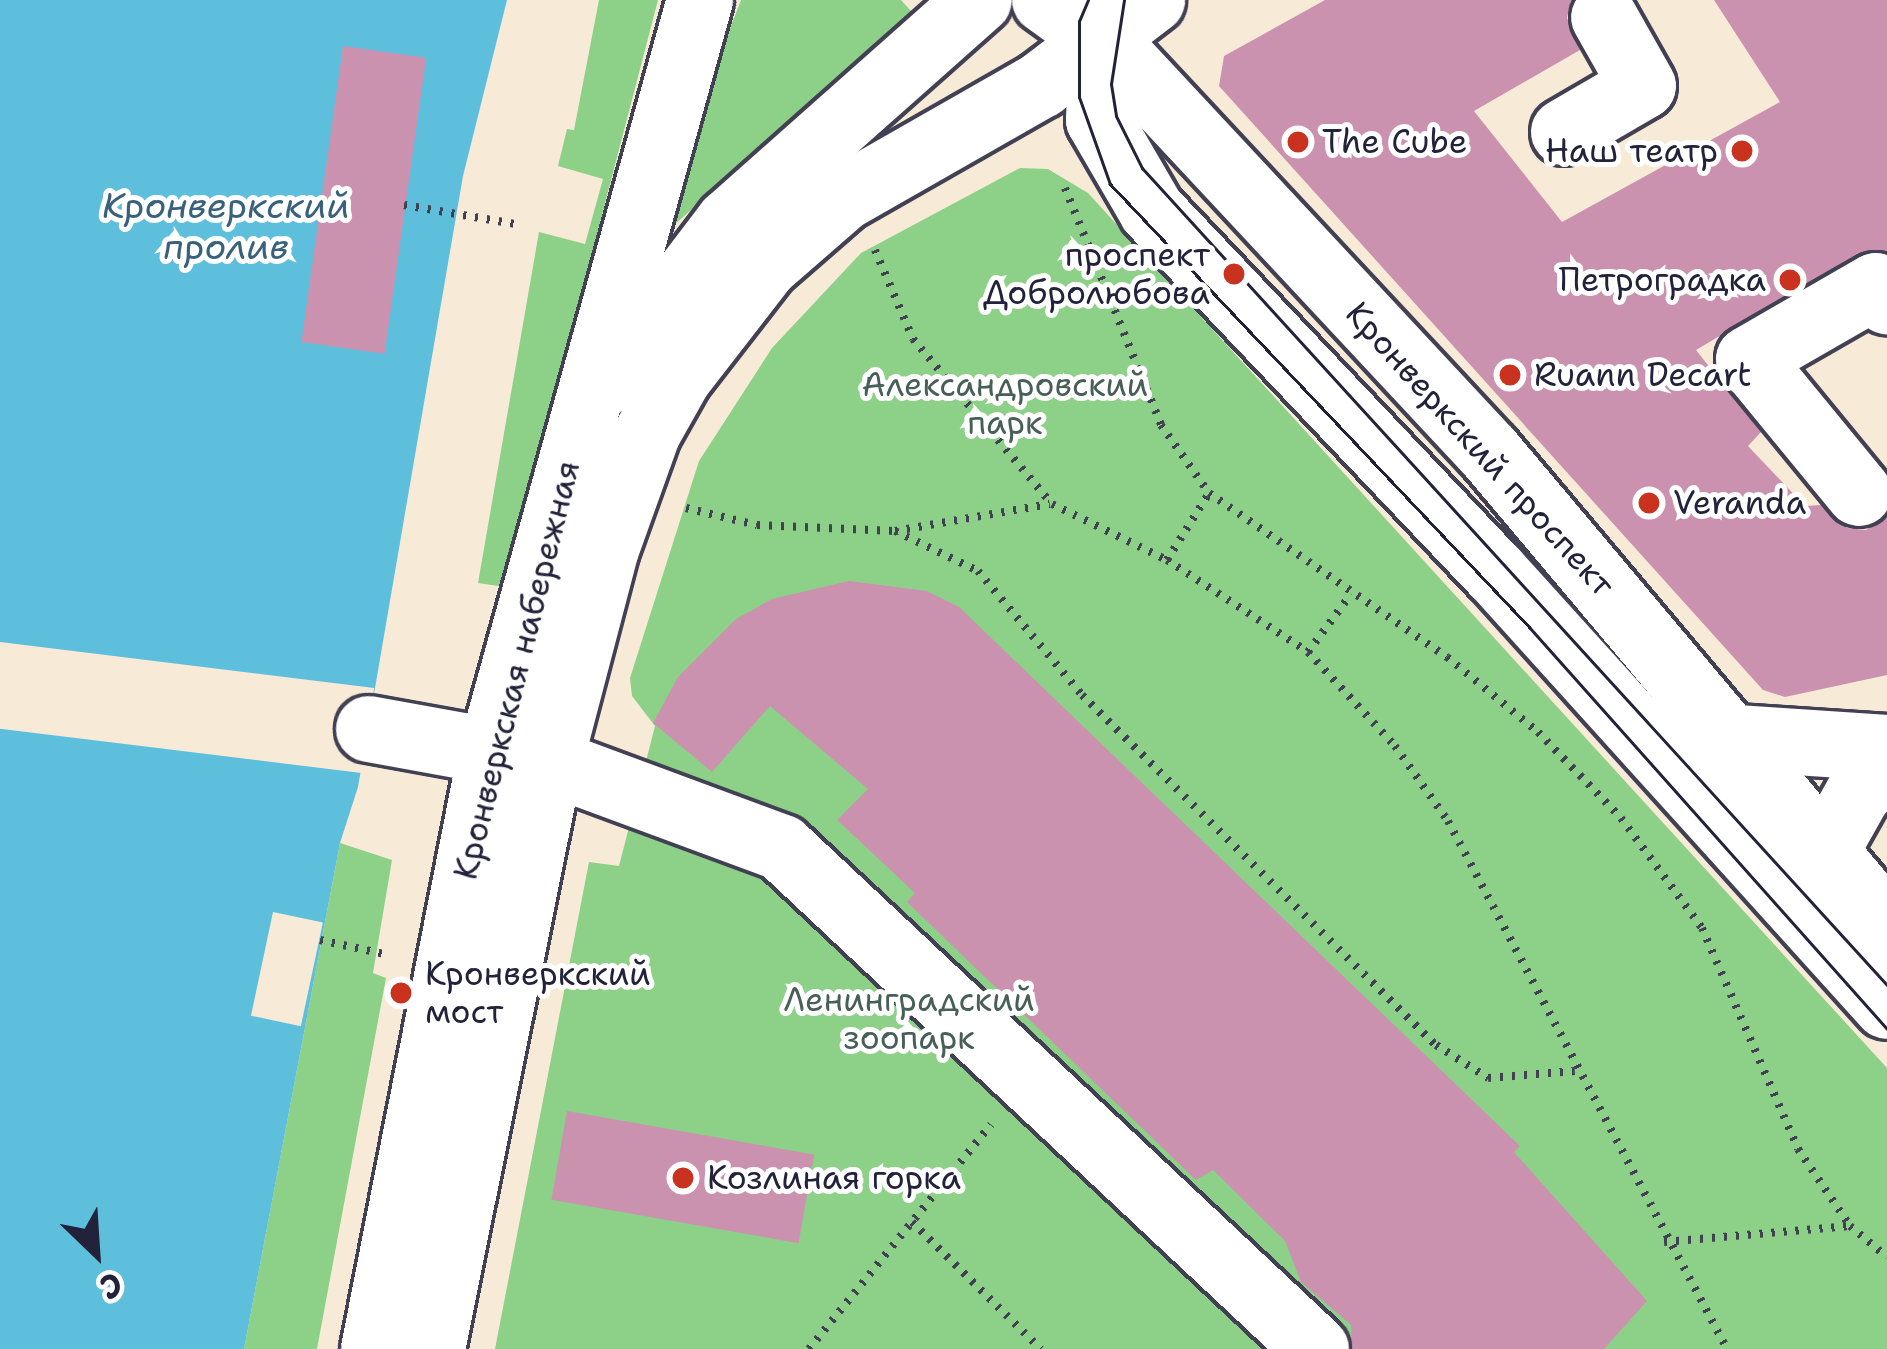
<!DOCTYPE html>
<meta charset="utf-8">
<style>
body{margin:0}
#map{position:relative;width:1887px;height:1349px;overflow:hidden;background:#f7ebd8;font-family:"Shantell Sans",sans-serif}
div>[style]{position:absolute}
.green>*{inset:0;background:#8dd088}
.water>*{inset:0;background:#5dbfdb}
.pier>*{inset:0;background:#f7ebd8;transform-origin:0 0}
.building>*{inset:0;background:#cb92b0;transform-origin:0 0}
.path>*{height:8px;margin-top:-4px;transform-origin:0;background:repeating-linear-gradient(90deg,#424053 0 3px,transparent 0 12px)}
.roads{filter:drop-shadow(3px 0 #424053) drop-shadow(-3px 0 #424053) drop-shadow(0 3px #424053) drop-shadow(0 -3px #424053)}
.minor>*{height:66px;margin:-33px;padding:0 33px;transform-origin:33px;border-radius:33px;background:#fff}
.major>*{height:66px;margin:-33px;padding:0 33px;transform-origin:33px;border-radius:33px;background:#fff}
.tram>*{height:3px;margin:-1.5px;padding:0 1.5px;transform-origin:1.5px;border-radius:1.5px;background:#22223b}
.dots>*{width:33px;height:33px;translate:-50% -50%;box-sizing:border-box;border:6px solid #fff;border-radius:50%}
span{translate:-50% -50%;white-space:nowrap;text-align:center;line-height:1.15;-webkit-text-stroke:10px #fff;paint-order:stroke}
.poi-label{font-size:33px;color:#22223b}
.left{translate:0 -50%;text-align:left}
.right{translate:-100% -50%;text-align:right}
.park-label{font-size:33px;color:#475f56}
.street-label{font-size:33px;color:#22223b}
.water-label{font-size:36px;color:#3a617b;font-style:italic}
.north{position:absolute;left:36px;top:1193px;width:120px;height:120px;-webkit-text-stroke:9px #fff;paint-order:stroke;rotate:155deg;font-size:33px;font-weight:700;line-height:48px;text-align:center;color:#22223b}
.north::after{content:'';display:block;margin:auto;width:42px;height:54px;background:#22223b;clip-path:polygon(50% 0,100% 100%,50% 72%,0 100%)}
</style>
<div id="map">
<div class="green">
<div style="clip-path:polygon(599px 0,658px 0,505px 587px,478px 583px,539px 232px,585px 244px,603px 179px,558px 166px,567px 129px,574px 130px)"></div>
<div style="clip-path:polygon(741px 0,901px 0,912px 12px,663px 235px,653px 228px)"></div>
<div style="clip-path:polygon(1020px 168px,1048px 169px,1088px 193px,1887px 1068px,1887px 1349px,495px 1349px,589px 862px,619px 866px,655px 726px,632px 696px,630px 678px,699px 461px,772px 348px,861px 253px)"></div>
<div style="clip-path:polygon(340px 843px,392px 860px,373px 973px,386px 978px,317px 1349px,244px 1349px)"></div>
</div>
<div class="water">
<div style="clip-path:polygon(0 0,507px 0,463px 176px,358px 787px,340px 843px,244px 1349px,0 1349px)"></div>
</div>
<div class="pier">
<div style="left:0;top:642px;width:377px;height:86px;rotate:7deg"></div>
<div style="left:273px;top:912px;width:51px;height:106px;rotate:12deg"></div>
</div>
<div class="building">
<div style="clip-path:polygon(1325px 0,1571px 0,1567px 18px,1580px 50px,1474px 111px,1562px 222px,1780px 102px,1714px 0,1887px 0,1887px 251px,1857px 254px,1696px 350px,1761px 432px,1748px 446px,1805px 506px,1821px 505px,1847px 528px,1866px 530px,1887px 518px,1887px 675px,1785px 697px,1763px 690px,1219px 86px,1224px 56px)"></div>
<div style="left:343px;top:46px;width:84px;height:299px;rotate:8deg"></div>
<div style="clip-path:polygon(849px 581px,927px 591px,959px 607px,1520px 1146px,1514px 1152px,1647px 1301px,1604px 1349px,1352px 1349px,1351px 1325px,1301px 1282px,1285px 1241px,1213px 1170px,1196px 1180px,907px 902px,915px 893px,837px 820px,868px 789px,770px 706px,712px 772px,653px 723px,678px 677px,736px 619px,772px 599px)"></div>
<div style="left:567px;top:1111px;width:251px;height:90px;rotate:10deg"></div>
</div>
<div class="path">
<div style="left:1065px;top:188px;width:256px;rotate:67.9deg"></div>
<div style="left:1161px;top:425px;width:83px;rotate:54.8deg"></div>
<div style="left:1209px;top:493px;width:289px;rotate:34.6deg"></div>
<div style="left:1447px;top:657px;width:118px;rotate:39.5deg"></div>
<div style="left:1538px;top:732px;width:120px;rotate:46deg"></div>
<div style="left:1621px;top:818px;width:137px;rotate:53.6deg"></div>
<div style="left:1702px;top:928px;width:241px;rotate:66.5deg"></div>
<div style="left:1798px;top:1149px;width:93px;rotate:56deg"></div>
<div style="left:1850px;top:1226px;width:48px;rotate:40deg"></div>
<div style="left:404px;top:205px;width:119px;rotate:9.7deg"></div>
<div style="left:875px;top:250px;width:97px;rotate:66.9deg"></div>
<div style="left:913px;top:339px;width:216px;rotate:49.9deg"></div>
<div style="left:1052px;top:504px;width:128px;rotate:26deg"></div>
<div style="left:1167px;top:560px;width:168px;rotate:33.1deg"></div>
<div style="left:1308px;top:652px;width:128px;rotate:47.2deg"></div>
<div style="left:1395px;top:746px;width:92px;rotate:54.8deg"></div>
<div style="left:1448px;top:821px;width:597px;rotate:62.15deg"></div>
<div style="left:686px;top:508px;width:73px;rotate:13.5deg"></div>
<div style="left:757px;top:525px;width:138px;rotate:2.5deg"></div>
<div style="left:895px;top:531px;width:157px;rotate:-9.9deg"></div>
<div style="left:895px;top:531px;width:92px;rotate:25.7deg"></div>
<div style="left:978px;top:571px;width:162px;rotate:50deg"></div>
<div style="left:1082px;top:695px;width:498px;rotate:44.7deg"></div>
<div style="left:1436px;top:1045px;width:62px;rotate:32.4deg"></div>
<div style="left:1488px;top:1078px;width:87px;rotate:-4.6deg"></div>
<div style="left:1167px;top:560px;width:79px;rotate:-57.9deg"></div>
<div style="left:1308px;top:652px;width:72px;rotate:-53.4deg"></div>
<div style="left:320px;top:940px;width:71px;rotate:12.3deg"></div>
<div style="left:912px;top:1222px;width:181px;rotate:44.6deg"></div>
<div style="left:1664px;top:1242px;width:187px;rotate:-4.9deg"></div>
<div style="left:809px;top:1349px;width:289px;rotate:-51deg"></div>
</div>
<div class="roads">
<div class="minor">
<div style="left:1045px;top:0;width:84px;rotate:35.8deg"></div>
<div style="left:1113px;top:49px;width:551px;rotate:46.99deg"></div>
<div style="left:1489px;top:452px;width:618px;rotate:49.92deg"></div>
<div style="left:1102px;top:39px;width:81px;rotate:92.1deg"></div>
<div style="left:1099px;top:120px;width:105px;rotate:59.8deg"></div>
<div style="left:1152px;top:211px;width:497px;rotate:46.5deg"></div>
<div style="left:1494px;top:571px;width:586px;rotate:47.9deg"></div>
<div style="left:1564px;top:132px;width:91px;rotate:-30.2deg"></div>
<div style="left:1643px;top:86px;width:79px;rotate:-119.5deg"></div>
<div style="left:1859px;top:493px;width:173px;rotate:-129.4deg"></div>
<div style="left:1749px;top:359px;width:146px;rotate:-29.9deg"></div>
<div style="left:1876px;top:286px;width:19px;rotate:54deg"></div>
<div style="left:369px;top:729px;width:184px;rotate:10.3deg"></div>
<div style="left:550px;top:762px;width:247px;rotate:20.3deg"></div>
<div style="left:782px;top:848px;width:732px;rotate:43.17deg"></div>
<div style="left:1736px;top:738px;width:151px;rotate:3.8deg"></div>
<div style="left:1827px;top:849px;width:63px;rotate:-60.6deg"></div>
<div style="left:1858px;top:794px;width:41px;rotate:-45deg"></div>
</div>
<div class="major">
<div style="left:607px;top:382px;width:201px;rotate:-52.7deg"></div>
<div style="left:729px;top:222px;width:334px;rotate:-41.6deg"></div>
<div style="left:374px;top:1349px;width:612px;rotate:-78.89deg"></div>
<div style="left:492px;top:748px;width:776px;rotate:-74.46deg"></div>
<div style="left:432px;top:1349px;width:599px;rotate:-78.63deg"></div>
<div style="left:550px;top:762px;width:220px;rotate:-75.3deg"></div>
<div style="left:606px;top:549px;width:124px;rotate:-70.3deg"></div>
<div style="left:648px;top:432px;width:63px;rotate:-60.6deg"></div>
<div style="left:679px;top:377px;width:142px;rotate:-52.2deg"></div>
<div style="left:766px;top:265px;width:102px;rotate:-41deg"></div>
<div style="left:843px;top:198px;width:228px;rotate:-29.7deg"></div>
<div style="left:1041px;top:85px;width:140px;rotate:-37.4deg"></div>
</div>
</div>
<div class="tram">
<div style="left:1088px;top:0;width:23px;rotate:113deg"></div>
<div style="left:1079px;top:21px;width:76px;rotate:90deg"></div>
<div style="left:1079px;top:97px;width:92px;rotate:70.4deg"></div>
<div style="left:1110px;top:184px;width:610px;rotate:46.59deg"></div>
<div style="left:1529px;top:627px;width:538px;rotate:48.31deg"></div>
<div style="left:1124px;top:0;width:85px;rotate:98.8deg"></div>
<div style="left:1111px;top:84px;width:32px;rotate:81deg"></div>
<div style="left:1116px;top:116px;width:58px;rotate:63.4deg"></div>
<div style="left:1142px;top:168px;width:1106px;rotate:47.64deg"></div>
</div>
<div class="dots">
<div style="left:1298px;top:142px;background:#c8321e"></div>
<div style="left:1742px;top:151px;background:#c8321e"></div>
<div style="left:1234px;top:274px;background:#c8321e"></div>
<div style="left:1790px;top:280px;background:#c8321e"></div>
<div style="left:1510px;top:375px;background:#c8321e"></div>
<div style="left:1649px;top:503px;background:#c8321e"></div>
<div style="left:401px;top:993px;background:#c8321e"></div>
<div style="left:683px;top:1178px;background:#c8321e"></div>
</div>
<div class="poi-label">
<span class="left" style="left:1322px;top:142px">The Cube</span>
<span class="right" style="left:1718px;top:151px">Наш театр</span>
<span class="right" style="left:1210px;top:274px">проспект<br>Добролюбова</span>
<span class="right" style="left:1766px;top:280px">Петроградка</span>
<span class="left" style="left:1534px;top:375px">Ruann Decart</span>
<span class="left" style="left:1673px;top:503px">Veranda</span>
<span class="left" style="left:425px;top:993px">Кронверкский<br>мост</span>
<span class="left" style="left:707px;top:1178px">Козлиная горка</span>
</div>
<div class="park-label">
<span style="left:1005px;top:404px">Александровский<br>парк</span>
<span style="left:909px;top:1019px">Ленинградский<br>зоопарк</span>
</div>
<div class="street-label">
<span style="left:1480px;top:449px;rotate:48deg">Кронверкский проспект</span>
<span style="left:517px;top:670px;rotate:-76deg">Кронверкская набережная</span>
</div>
<div class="water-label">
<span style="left:226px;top:226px">Кронверкский<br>пролив</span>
</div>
<div class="north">С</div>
</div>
